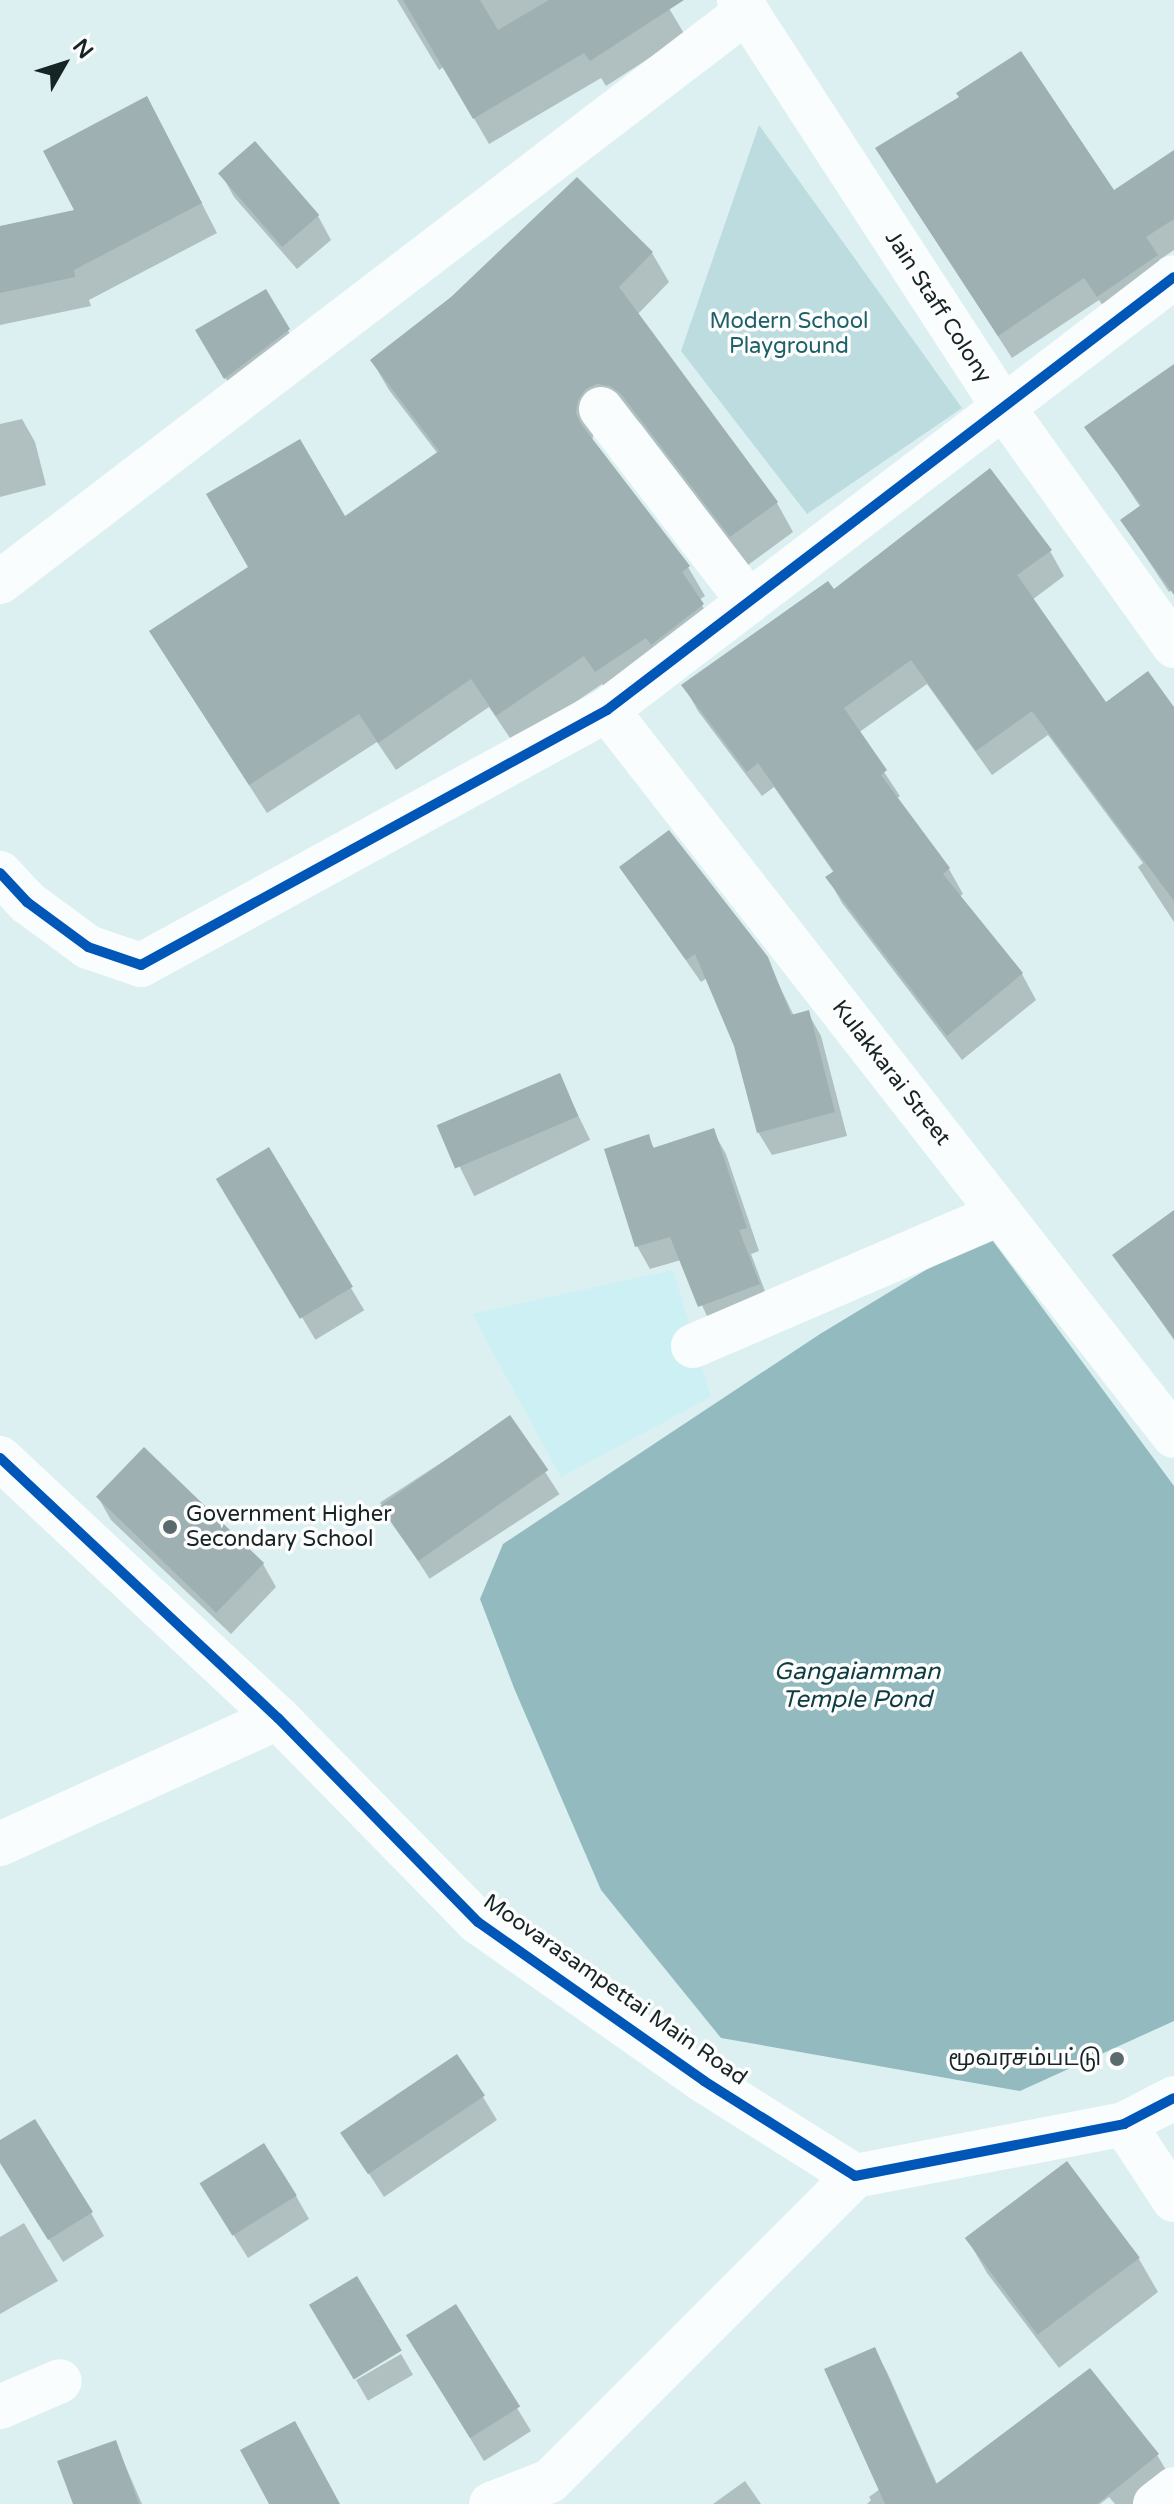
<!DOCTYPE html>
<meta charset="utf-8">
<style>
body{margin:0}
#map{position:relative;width:1174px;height:2504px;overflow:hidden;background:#dcf0f2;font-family:"Varela Round","Noto Sans Tamil",sans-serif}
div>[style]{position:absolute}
.built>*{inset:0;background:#cdf0f4}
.green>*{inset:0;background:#bcdcdf}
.water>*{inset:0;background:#93bbbf}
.shadow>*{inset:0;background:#0003;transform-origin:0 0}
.building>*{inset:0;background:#9eb0b2;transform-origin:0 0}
.minor>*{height:44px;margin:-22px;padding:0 22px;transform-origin:22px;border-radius:22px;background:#fafdfd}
.cycleway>*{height:10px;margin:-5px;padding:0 5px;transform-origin:5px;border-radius:5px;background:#0057b8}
.dots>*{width:22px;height:22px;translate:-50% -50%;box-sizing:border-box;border:4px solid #fdfdfd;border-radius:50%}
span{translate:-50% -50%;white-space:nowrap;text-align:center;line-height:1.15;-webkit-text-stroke:7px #fdfdfd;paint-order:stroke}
.street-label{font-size:22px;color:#162426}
.park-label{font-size:22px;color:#1e6067}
.poi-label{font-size:22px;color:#162426}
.left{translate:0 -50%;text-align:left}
.right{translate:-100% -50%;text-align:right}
.water-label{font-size:24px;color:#0d3c41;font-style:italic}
.north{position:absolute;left:24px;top:24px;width:80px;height:80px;-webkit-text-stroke:6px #fdfdfd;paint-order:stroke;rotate:51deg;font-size:22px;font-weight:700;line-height:32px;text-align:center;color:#162426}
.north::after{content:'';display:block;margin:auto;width:28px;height:36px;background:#162426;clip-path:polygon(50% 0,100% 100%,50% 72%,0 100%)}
</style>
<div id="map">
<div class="built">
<div style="clip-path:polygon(673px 1270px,711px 1397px,561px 1477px,472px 1314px)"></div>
</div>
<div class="green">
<div style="clip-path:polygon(759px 125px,962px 408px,807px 514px,681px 351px)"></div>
</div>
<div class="water">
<div style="clip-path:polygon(987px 1233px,1174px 1486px,1174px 2021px,1020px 2091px,721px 2038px,601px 1890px,514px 1688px,480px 1599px,503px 1544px,820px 1334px)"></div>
</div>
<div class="shadow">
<div style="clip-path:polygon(397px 0,664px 0,685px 35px,606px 86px,601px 78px,489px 144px,444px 67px,439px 70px)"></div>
<div style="clip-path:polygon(163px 128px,217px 233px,89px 300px,91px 306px,0 325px,0 228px,77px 211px)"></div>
<div style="clip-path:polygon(1174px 152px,1174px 250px,1159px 260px,1170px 279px,1112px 319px,1099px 300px,1012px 358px,891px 172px,1113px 192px)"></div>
<div style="clip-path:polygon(221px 173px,318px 216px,331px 240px,297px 269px,234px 197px)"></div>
<div style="clip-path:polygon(652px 253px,669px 282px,637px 315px,777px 503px,793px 532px,748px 565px,640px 423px,628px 414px,594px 430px,592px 442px,688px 567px,705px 596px,699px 600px,719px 635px,613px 700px,602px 684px,514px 744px,489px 707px,396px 770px,377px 742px,267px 813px,168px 660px,344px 519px,438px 454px,389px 390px,372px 361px)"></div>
<div style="clip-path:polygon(266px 292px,301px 353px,239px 401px,198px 331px)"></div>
<div style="clip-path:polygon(1174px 366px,1174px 588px,1169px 592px,1122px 521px,1141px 508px,1087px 427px)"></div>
<div style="clip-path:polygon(22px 419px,35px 442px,46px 485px,0 497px,0 424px)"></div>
<div style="clip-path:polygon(1050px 551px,1064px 576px,1032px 600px,1105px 705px,1174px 710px,1174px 922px,1138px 867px,1143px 863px,1048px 735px,992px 775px,927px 684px,858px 733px,900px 796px,896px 799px,949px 869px,963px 894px,959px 897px,1022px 974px,1036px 1000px,962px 1060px,842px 903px,828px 878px,834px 873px,774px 787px,762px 796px,698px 711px,684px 686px,833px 592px)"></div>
<div style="clip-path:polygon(621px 868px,766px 958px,794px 1016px,808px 1013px,821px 1036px,847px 1136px,772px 1155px,758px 1132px,736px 1045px,707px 978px,701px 982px)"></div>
<div style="left:559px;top:1076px;width:71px;height:129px;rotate:64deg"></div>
<div style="clip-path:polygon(713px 1131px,726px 1154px,759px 1251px,751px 1254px,771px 1307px,713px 1329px,681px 1260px,650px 1269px,637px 1246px,648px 1137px,655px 1150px)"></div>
<div style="left:268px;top:1150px;width:187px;height:57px;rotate:59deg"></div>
<div style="clip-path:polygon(1174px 1212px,1174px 1340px,1115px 1256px)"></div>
<div style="left:510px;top:1418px;width:91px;height:155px;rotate:57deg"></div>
<div style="clip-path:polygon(98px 1497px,263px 1564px,276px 1587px,231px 1634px,111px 1520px)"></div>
<div style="clip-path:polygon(483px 2097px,497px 2120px,384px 2197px,344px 2135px)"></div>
<div style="clip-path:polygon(0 2143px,91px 2213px,104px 2236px,63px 2262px,0 2160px)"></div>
<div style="clip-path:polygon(1066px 2164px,1139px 2259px,1158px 2292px,1059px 2368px,987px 2273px,968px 2240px)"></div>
<div style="clip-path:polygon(296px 2196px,309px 2219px,248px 2258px,216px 2207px)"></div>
<div style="clip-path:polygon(24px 2223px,58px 2281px,0 2314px,0 2237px)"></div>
<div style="clip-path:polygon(455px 2306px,531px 2431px,484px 2461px,421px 2358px)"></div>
<div style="clip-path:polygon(874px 2349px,887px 2372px,946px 2504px,867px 2504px,871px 2500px,869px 2497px,880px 2489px)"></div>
<div style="left:401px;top:2354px;width:24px;height:52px;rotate:60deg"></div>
<div style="clip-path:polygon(115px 2442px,142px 2504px,75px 2504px)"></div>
<div style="clip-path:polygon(1157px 2455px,1171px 2478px,1160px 2504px,1115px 2504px,1109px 2497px,1100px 2504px,975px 2504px)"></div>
<div style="clip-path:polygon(745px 2481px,761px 2504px,713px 2504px)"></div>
</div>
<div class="building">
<div style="clip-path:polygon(403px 0,480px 0,498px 30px,549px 0,684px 0,590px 61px,584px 53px,473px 119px)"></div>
<div style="clip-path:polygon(1021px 51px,1114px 190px,1174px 150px,1174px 219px,1146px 237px,1158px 255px,1097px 297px,1084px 278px,998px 336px,875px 148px,959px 97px,956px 93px)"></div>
<div style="clip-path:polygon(147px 96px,202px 203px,74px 270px,75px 277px,0 293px,0 226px,74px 210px,43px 151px)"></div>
<div style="left:255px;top:141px;width:98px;height:49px;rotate:49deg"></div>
<div style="clip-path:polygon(577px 177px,653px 252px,619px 287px,778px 502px,730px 537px,621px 394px,610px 386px,597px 384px,586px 389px,578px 400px,576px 413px,581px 424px,690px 566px,682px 572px,704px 604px,651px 645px,646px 638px,595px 672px,584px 656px,496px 716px,471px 679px,378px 743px,359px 714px,249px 785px,149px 631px,248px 567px,206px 494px,300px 439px,345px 516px,439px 451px,370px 360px,451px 297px)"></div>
<div style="clip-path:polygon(266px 289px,290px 329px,224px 379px,195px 330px)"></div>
<div style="clip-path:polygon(1174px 364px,1174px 595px,1120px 520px,1141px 505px,1084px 427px)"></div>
<div style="clip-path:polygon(990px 468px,1052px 550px,1017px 575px,1106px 702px,1148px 671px,1174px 707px,1174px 901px,1032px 711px,976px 751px,911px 660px,844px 708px,887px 770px,881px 775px,950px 868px,943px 874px,1023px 973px,947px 1036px,825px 877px,834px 871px,758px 763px,747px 772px,681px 685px,828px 581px,834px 589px)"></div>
<div style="clip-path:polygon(669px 830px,768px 957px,791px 1015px,809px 1010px,835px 1112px,757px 1133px,734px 1046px,695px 954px,686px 960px,619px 867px)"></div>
<div style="left:560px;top:1073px;width:47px;height:134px;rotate:67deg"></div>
<div style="clip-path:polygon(714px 1128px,747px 1228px,739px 1230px,760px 1284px,698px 1307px,670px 1237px,635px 1247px,604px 1149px,649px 1134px,653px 1148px)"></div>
<div style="left:269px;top:1147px;width:163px;height:62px;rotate:59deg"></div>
<div style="clip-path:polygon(1174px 1210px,1174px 1338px,1112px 1255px)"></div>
<div style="left:510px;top:1415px;width:67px;height:159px;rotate:55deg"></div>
<div style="left:144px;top:1447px;width:167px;height:69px;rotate:44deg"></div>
<div style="left:457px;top:2054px;width:50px;height:141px;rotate:56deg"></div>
<div style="clip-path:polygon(35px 2119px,93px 2212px,48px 2240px,0 2163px,0 2140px)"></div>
<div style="left:264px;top:2143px;width:62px;height:76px;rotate:58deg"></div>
<div style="left:1067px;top:2161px;width:121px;height:128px;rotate:53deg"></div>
<div style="left:357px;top:2276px;width:87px;height:56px;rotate:59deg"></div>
<div style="left:456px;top:2304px;width:121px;height:59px;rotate:58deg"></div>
<div style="clip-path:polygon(875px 2347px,936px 2484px,1090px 2368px,1159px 2454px,1097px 2504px,885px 2504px,824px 2369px)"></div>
<div style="clip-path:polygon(295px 2421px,340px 2504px,269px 2504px,240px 2450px)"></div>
<div style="clip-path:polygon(116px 2440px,139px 2504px,73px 2504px,57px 2461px)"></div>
</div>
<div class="minor">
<div style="left:739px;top:0;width:485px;rotate:57deg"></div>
<div style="left:1003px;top:407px;width:294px;rotate:54.4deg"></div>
<div style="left:601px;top:409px;width:243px;rotate:52.5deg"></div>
<div style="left:0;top:582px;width:940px;rotate:-37.39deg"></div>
<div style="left:607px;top:710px;width:921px;rotate:52.01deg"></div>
<div style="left:0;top:873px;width:40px;rotate:47deg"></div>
<div style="left:27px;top:902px;width:76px;rotate:36.4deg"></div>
<div style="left:88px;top:947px;width:56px;rotate:18.8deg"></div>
<div style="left:141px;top:965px;width:531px;rotate:-28.69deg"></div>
<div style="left:607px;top:710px;width:713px;rotate:-37.37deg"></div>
<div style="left:693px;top:1346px;width:334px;rotate:-23.3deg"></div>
<div style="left:0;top:1458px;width:381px;rotate:43.1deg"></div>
<div style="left:278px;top:1718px;width:286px;rotate:45.6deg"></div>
<div style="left:478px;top:1922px;width:276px;rotate:35.1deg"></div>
<div style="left:704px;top:2081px;width:178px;rotate:32.2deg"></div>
<div style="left:855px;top:2176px;width:274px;rotate:-10.9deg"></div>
<div style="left:1124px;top:2124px;width:56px;rotate:-27.5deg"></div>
<div style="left:0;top:1844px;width:305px;rotate:-24.4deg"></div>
<div style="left:1124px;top:2124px;width:91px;rotate:56.7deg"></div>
<div style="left:0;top:2407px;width:65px;rotate:-23.4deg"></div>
<div style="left:491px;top:2504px;width:63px;rotate:-21.3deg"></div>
<div style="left:550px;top:2481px;width:431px;rotate:-45deg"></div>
<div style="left:1155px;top:2504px;width:24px;rotate:-38deg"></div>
</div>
<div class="cycleway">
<div style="left:0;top:873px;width:40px;rotate:47deg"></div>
<div style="left:27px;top:902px;width:76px;rotate:36.4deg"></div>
<div style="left:88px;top:947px;width:56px;rotate:18.8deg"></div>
<div style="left:141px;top:965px;width:531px;rotate:-28.69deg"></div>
<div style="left:607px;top:710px;width:713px;rotate:-37.37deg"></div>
<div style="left:0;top:1458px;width:381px;rotate:43.1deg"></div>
<div style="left:278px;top:1718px;width:286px;rotate:45.6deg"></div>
<div style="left:478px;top:1922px;width:276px;rotate:35.1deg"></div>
<div style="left:704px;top:2081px;width:178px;rotate:32.2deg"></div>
<div style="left:855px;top:2176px;width:274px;rotate:-10.9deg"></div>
<div style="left:1124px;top:2124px;width:56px;rotate:-27.5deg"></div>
</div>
<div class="dots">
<div style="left:170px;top:1527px;background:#5b6b6d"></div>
<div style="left:1117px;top:2059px;background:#5b6b6d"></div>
</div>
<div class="street-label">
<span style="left:938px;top:307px;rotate:57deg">Jain Staff Colony</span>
<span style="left:891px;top:1073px;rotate:52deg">Kulakkarai Street</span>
<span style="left:615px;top:1990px;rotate:35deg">Moovarasampettai Main Road</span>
</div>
<div class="park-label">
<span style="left:789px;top:334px">Modern School<br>Playground</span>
</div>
<div class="poi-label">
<span class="left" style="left:186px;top:1527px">Government Higher<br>Secondary School</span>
<span class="right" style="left:1101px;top:2059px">மூவரசம்பட்டு</span>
</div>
<div class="water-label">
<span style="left:857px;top:1686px">Gangaiamman<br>Temple Pond</span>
</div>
<div class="north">N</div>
</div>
